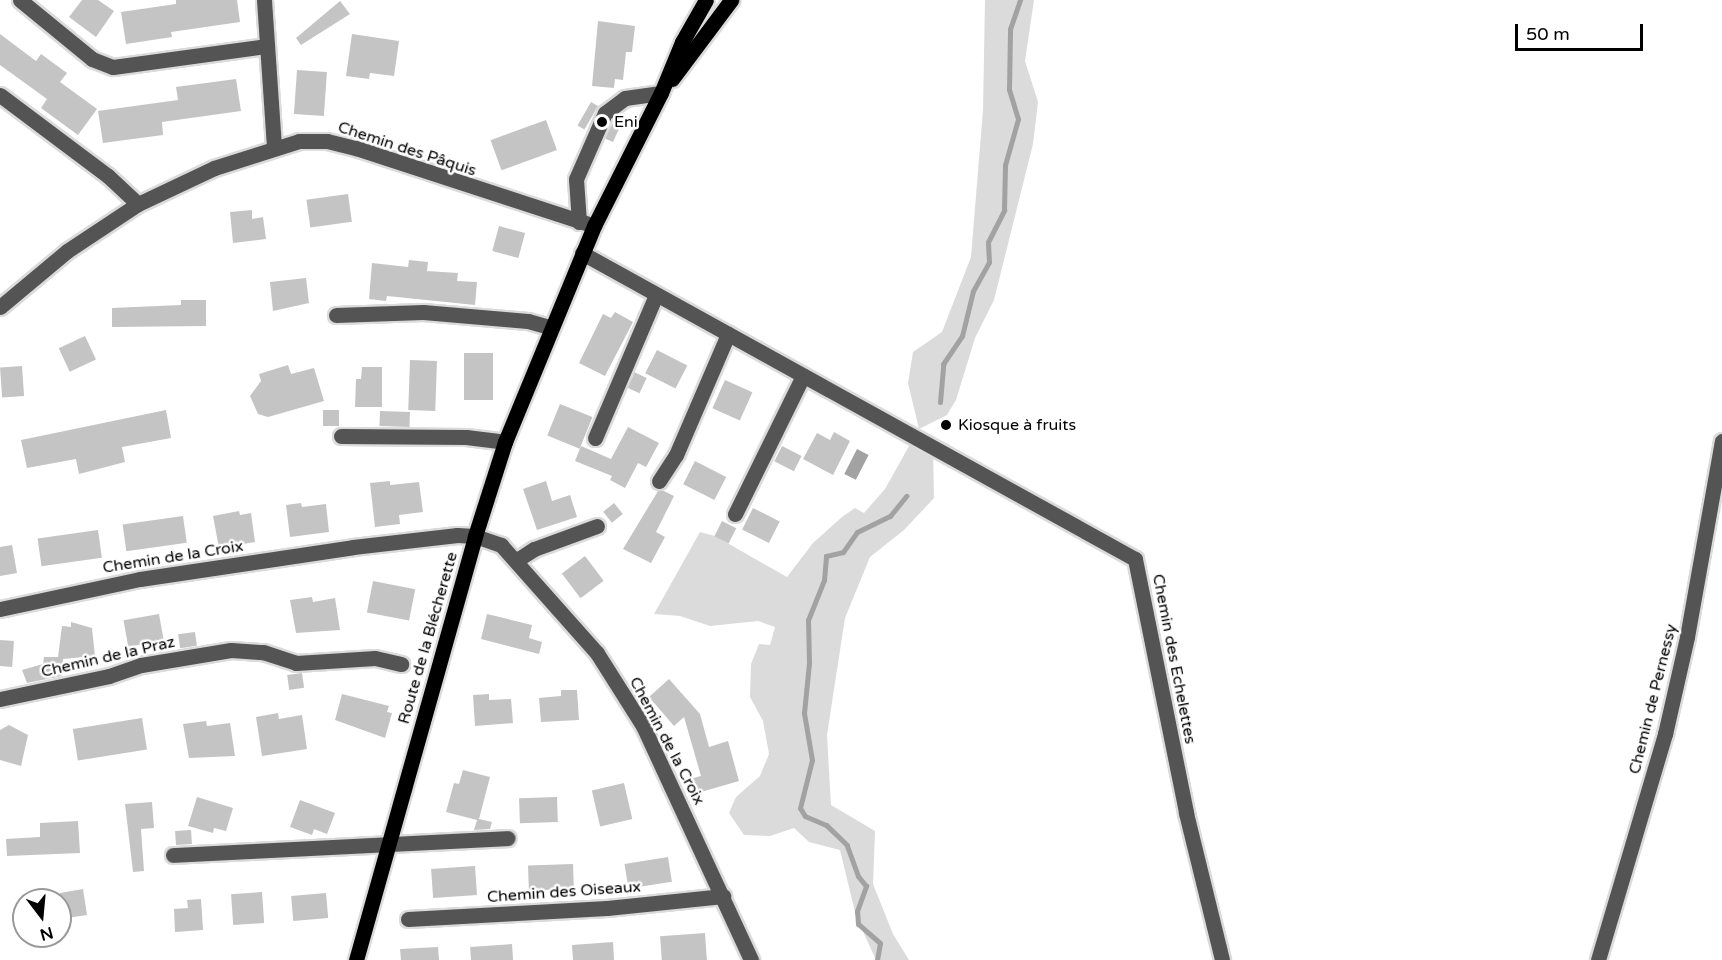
<!DOCTYPE html>
<meta charset="utf-8">
<style>
body{margin:0}
#map{position:relative;width:1722px;height:960px;overflow:hidden;background:#fff;font-family:"Varela Round",sans-serif}
div>[style]{position:absolute}
.green>*{inset:0;background:#dbdbdb}
.water>*{inset:0;background:#a2a2a2;transform-origin:0 0}
.stream>*{height:5px;margin:-2.5px;padding:0 2.5px;transform-origin:2.5px;border-radius:2.5px;background:#a2a2a2}
.building>*{inset:0;background:#c4c4c4;transform-origin:0 0}
.roads{filter:drop-shadow(2px 0 #dbdbdb) drop-shadow(-2px 0 #dbdbdb) drop-shadow(0 2px #dbdbdb) drop-shadow(0 -2px #dbdbdb)}
.minor>*{height:15px;margin:-7.5px;padding:0 7.5px;transform-origin:7.5px;border-radius:7.5px;background:#545454}
.major>*{height:15px;margin:-7.5px;padding:0 7.5px;transform-origin:7.5px;border-radius:7.5px;background:#000}
.dots>*{width:16px;height:16px;translate:-50% -50%;box-sizing:border-box;border:3px solid #fff;border-radius:50%}
span{translate:-50% -50%;white-space:nowrap;text-align:center;line-height:1.15;-webkit-text-stroke:5px #fff;paint-order:stroke}
.poi-label{font-size:16px;color:#000}
.left{translate:0 -50%;text-align:left}
.street-label{font-size:16px;color:#000}
.north{position:absolute;left:12px;top:888px;width:60px;height:60px;box-sizing:border-box;background:#fff;border:2px solid #999;border-radius:50%;rotate:164deg;font-size:16px;font-weight:700;line-height:24px;text-align:center;color:#000}
.north::after{content:'';display:block;margin:auto;width:21px;height:27px;background:#000;clip-path:polygon(50% 0,100% 100%,50% 72%,0 100%)}
.scale{position:absolute;left:1515px;top:24px;width:128px;height:27px;box-sizing:border-box;border:3px solid #000;border-top:0;padding-left:8px;font-size:18px;line-height:21px;white-space:nowrap;color:#000;-webkit-text-stroke:4px #fff;paint-order:stroke}
</style>
<div id="map">
<div class="green">
<div style="clip-path:polygon(985px 0,1034px 0,1025px 61px,1038px 102px,1033px 144px,994px 300px,975px 338px,956px 400px,947px 415px,919px 429px,908px 383px,913px 352px,942px 332px,971px 257px,983px 110px)"></div>
<div style="clip-path:polygon(913px 439px,933px 449px,934px 498px,904px 530px,870px 557px,845px 618px,827px 735px,831px 805px,875px 831px,873px 884px,893px 934px,909px 960px,876px 960px,856px 916px,840px 850px,809px 842px,794px 828px,770px 836px,744px 835px,729px 813px,736px 797px,760px 776px,769px 754px,763px 721px,750px 697px,751px 664px,759px 644px,770px 645px,775px 627px,758px 621px,710px 626px,680px 616px,654px 614px,700px 532px,715px 536px,787px 577px,813px 543px,842px 517px,855px 508px,864px 513px,885px 489px)"></div>
</div>
<div class="water">
<div style="left:857px;top:449px;width:13px;height:28px;rotate:27deg"></div>
</div>
<div class="stream">
<div style="left:940px;top:402px;width:38px;rotate:-85deg"></div>
<div style="left:943px;top:364px;width:34px;rotate:-56deg"></div>
<div style="left:962px;top:336px;width:46px;rotate:-76.3deg"></div>
<div style="left:973px;top:291px;width:33px;rotate:-61deg"></div>
<div style="left:989px;top:262px;width:20px;rotate:-93deg"></div>
<div style="left:988px;top:242px;width:36px;rotate:-63deg"></div>
<div style="left:1004px;top:210px;width:45px;rotate:-88.7deg"></div>
<div style="left:1005px;top:165px;width:48px;rotate:-74.2deg"></div>
<div style="left:1018px;top:119px;width:31px;rotate:-107deg"></div>
<div style="left:1009px;top:89px;width:60px;rotate:-89deg"></div>
<div style="left:1010px;top:29px;width:31px;rotate:-71deg"></div>
<div style="left:877px;top:960px;width:17px;rotate:-80deg"></div>
<div style="left:880px;top:943px;width:29px;rotate:-139deg"></div>
<div style="left:858px;top:924px;width:13px;rotate:-94deg"></div>
<div style="left:857px;top:911px;width:27px;rotate:-70deg"></div>
<div style="left:866px;top:886px;width:13px;rotate:-129deg"></div>
<div style="left:858px;top:876px;width:33px;rotate:-110deg"></div>
<div style="left:847px;top:845px;width:29px;rotate:-136deg"></div>
<div style="left:826px;top:825px;width:23px;rotate:-157deg"></div>
<div style="left:805px;top:816px;width:9px;rotate:-122deg"></div>
<div style="left:800px;top:808px;width:49px;rotate:-76deg"></div>
<div style="left:812px;top:760px;width:48px;rotate:-99.7deg"></div>
<div style="left:804px;top:713px;width:50px;rotate:-84.3deg"></div>
<div style="left:809px;top:663px;width:43px;rotate:-91.3deg"></div>
<div style="left:808px;top:620px;width:43px;rotate:-68.2deg"></div>
<div style="left:824px;top:580px;width:24px;rotate:-85deg"></div>
<div style="left:826px;top:556px;width:17px;rotate:-13deg"></div>
<div style="left:843px;top:552px;width:24px;rotate:-55deg"></div>
<div style="left:857px;top:532px;width:37px;rotate:-26deg"></div>
<div style="left:890px;top:516px;width:26px;rotate:-51deg"></div>
</div>
<div class="building">
<div style="clip-path:polygon(82px 0,98px 0,114px 11px,96px 37px,69px 17px)"></div>
<div style="clip-path:polygon(176px 0,237px 0,240px 22px,171px 32px,172px 37px,126px 44px,121px 12px,176px 4px)"></div>
<div style="clip-path:polygon(340px 1px,350px 14px,301px 45px,296px 38px)"></div>
<div style="clip-path:polygon(598px 21px,635px 26px,632px 52px,626px 52px,623px 80px,615px 79px,614px 88px,592px 86px)"></div>
<div style="clip-path:polygon(0 34px,36px 61px,41px 54px,67px 73px,60px 82px,97px 109px,78px 135px,41px 108px,47px 99px,0 65px)"></div>
<div style="clip-path:polygon(352px 34px,399px 41px,394px 76px,370px 73px,369px 79px,346px 76px)"></div>
<div style="left:297px;top:70px;width:30px;height:44px;rotate:4deg"></div>
<div style="clip-path:polygon(236px 79px,241px 111px,162px 122px,163px 135px,103px 143px,98px 111px,178px 100px,176px 87px)"></div>
<div style="left:591px;top:102px;width:8px;height:27px;rotate:30deg"></div>
<div style="clip-path:polygon(618px 115px,624px 118px,613px 142px,604px 138px)"></div>
<div style="left:546px;top:120px;width:32px;height:59px;rotate:70deg"></div>
<div style="left:348px;top:194px;width:28px;height:42px;rotate:82deg"></div>
<div style="clip-path:polygon(252px 210px,252px 219px,263px 217px,266px 239px,233px 243px,230px 212px)"></div>
<div style="left:499px;top:226px;width:27px;height:26px;rotate:15deg"></div>
<div style="clip-path:polygon(409px 260px,428px 262px,427px 271px,458px 273px,457px 281px,477px 282px,475px 305px,387px 296px,386px 301px,369px 299px,372px 263px,408px 267px)"></div>
<div style="clip-path:polygon(306px 278px,309px 303px,273px 311px,270px 282px)"></div>
<div style="clip-path:polygon(181px 300px,206px 300px,206px 326px,112px 327px,112px 308px,181px 305px)"></div>
<div style="clip-path:polygon(615px 312px,633px 322px,605px 376px,579px 363px,603px 314px,611px 318px)"></div>
<div style="left:85px;top:336px;width:26px;height:29px;rotate:65deg"></div>
<div style="left:657px;top:350px;width:34px;height:26px;rotate:27deg"></div>
<div style="left:464px;top:353px;width:29px;height:47px"></div>
<div style="left:410px;top:360px;width:27px;height:50px;rotate:2deg"></div>
<div style="clip-path:polygon(288px 365px,291px 374px,314px 368px,324px 401px,268px 417px,258px 414px,250px 396px,261px 381px,259px 374px)"></div>
<div style="left:22px;top:366px;width:30px;height:22px;rotate:86deg"></div>
<div style="clip-path:polygon(362px 367px,382px 367px,382px 407px,355px 407px,356px 379px,361px 379px)"></div>
<div style="left:634px;top:372px;width:14px;height:17px;rotate:25deg"></div>
<div style="left:725px;top:380px;width:30px;height:31px;rotate:24deg"></div>
<div style="left:560px;top:404px;width:35px;height:34px;rotate:22deg"></div>
<div style="clip-path:polygon(166px 410px,171px 438px,122px 447px,125px 462px,79px 474px,76px 459px,27px 468px,21px 440px)"></div>
<div style="left:323px;top:410px;width:16px;height:16px"></div>
<div style="left:380px;top:411px;width:30px;height:15px;rotate:2deg"></div>
<div style="clip-path:polygon(628px 427px,659px 443px,646px 467px,638px 463px,625px 488px,610px 480px,612px 476px,575px 461px,581px 446px,611px 459px)"></div>
<div style="clip-path:polygon(834px 432px,850px 441px,833px 475px,803px 459px,817px 433px,830px 440px)"></div>
<div style="left:782px;top:446px;width:22px;height:17px;rotate:27deg"></div>
<div style="left:695px;top:461px;width:35px;height:26px;rotate:27deg"></div>
<div style="clip-path:polygon(390px 481px,390px 485px,419px 482px,423px 512px,399px 515px,400px 524px,375px 527px,370px 483px)"></div>
<div style="clip-path:polygon(546px 481px,552px 501px,570px 495px,577px 517px,537px 530px,523px 489px)"></div>
<div style="clip-path:polygon(662px 490px,674px 496px,656px 532px,665px 537px,651px 563px,623px 549px,658px 491px)"></div>
<div style="clip-path:polygon(301px 503px,302px 507px,326px 504px,329px 532px,290px 537px,286px 505px)"></div>
<div style="left:614px;top:503px;width:14px;height:14px;rotate:51deg"></div>
<div style="left:753px;top:508px;width:30px;height:24px;rotate:27deg"></div>
<div style="clip-path:polygon(239px 511px,240px 515px,251px 513px,255px 542px,219px 548px,213px 516px)"></div>
<div style="left:183px;top:516px;width:27px;height:61px;rotate:82deg"></div>
<div style="left:722px;top:521px;width:16px;height:17px;rotate:27deg"></div>
<div style="left:98px;top:530px;width:28px;height:61px;rotate:82deg"></div>
<div style="clip-path:polygon(12px 545px,17px 573px,0 576px,0 547px)"></div>
<div style="left:585px;top:556px;width:31px;height:29px;rotate:53deg"></div>
<div style="left:373px;top:581px;width:43px;height:32px;rotate:11deg"></div>
<div style="clip-path:polygon(312px 597px,313px 602px,335px 598px,340px 630px,296px 633px,290px 600px)"></div>
<div style="left:159px;top:614px;width:27px;height:36px;rotate:80deg"></div>
<div style="clip-path:polygon(487px 614px,532px 625px,529px 638px,542px 642px,539px 654px,481px 639px)"></div>
<div style="clip-path:polygon(71px 622px,92px 628px,95px 656px,63px 659px,62px 676px,27px 683px,22px 670px,43px 664px,44px 657px,58px 657px,62px 626px,71px 627px)"></div>
<div style="left:195px;top:632px;width:14px;height:17px;rotate:82deg"></div>
<div style="left:0;top:640px;width:14px;height:26px;rotate:4deg"></div>
<div style="left:302px;top:673px;width:15px;height:15px;rotate:82deg"></div>
<div style="clip-path:polygon(669px 679px,700px 714px,709px 747px,728px 741px,739px 781px,694px 794px,686px 780px,701px 776px,684px 717px,674px 726px,649px 697px)"></div>
<div style="clip-path:polygon(561px 690px,577px 690px,579px 720px,541px 722px,539px 698px,561px 696px)"></div>
<div style="clip-path:polygon(342px 694px,389px 706px,387px 712px,392px 713px,385px 738px,335px 720px)"></div>
<div style="clip-path:polygon(489px 694px,489px 700px,511px 699px,513px 723px,475px 726px,473px 695px)"></div>
<div style="clip-path:polygon(278px 713px,279px 719px,302px 715px,307px 749px,262px 756px,256px 717px)"></div>
<div style="left:142px;top:718px;width:32px;height:70px;rotate:81deg"></div>
<div style="clip-path:polygon(206px 721px,207px 726px,230px 723px,235px 756px,189px 758px,183px 724px)"></div>
<div style="clip-path:polygon(9px 725px,28px 735px,21px 766px,0 760px,0 730px)"></div>
<div style="clip-path:polygon(463px 770px,490px 777px,479px 819px,492px 822px,490px 829px,474px 830px,477px 820px,446px 812px,454px 783px,459px 784px)"></div>
<div style="left:624px;top:783px;width:37px;height:33px;rotate:77deg"></div>
<div style="clip-path:polygon(197px 797px,233px 808px,226px 831px,214px 828px,213px 833px,188px 826px)"></div>
<div style="left:557px;top:797px;width:25px;height:38px;rotate:88deg"></div>
<div style="clip-path:polygon(300px 800px,335px 813px,327px 834px,314px 829px,312px 835px,290px 827px)"></div>
<div style="clip-path:polygon(152px 802px,154px 828px,141px 829px,144px 871px,133px 872px,125px 804px)"></div>
<div style="clip-path:polygon(78px 821px,80px 853px,7px 856px,6px 839px,40px 837px,40px 823px)"></div>
<div style="left:191px;top:830px;width:14px;height:16px;rotate:86deg"></div>
<div style="left:668px;top:857px;width:25px;height:44px;rotate:81deg"></div>
<div style="left:573px;top:864px;width:25px;height:45px;rotate:88deg"></div>
<div style="left:475px;top:866px;width:29px;height:44px;rotate:86deg"></div>
<div style="clip-path:polygon(83px 889px,87px 915px,60px 919px,60px 893px)"></div>
<div style="left:262px;top:892px;width:31px;height:31px;rotate:86deg"></div>
<div style="left:326px;top:893px;width:25px;height:35px;rotate:85deg"></div>
<div style="clip-path:polygon(201px 899px,203px 930px,175px 932px,174px 909px,188px 908px,187px 900px)"></div>
<div style="left:705px;top:933px;width:27px;height:45px;rotate:86deg"></div>
<div style="clip-path:polygon(613px 942px,614px 960px,573px 960px,572px 945px)"></div>
<div style="left:512px;top:944px;width:16px;height:42px;rotate:86deg"></div>
<div style="clip-path:polygon(438px 947px,439px 960px,401px 960px,400px 949px)"></div>
</div>
<div class="roads">
<div class="minor">
<div style="left:20px;top:0;width:93px;rotate:39.3deg"></div>
<div style="left:92px;top:59px;width:22px;rotate:21deg"></div>
<div style="left:113px;top:67px;width:154px;rotate:-7.8deg"></div>
<div style="left:264px;top:0;width:147px;rotate:86.1deg"></div>
<div style="left:0;top:95px;width:135px;rotate:36.9deg"></div>
<div style="left:108px;top:176px;width:41px;rotate:43deg"></div>
<div style="left:579px;top:222px;width:43px;rotate:-94deg"></div>
<div style="left:576px;top:179px;width:72px;rotate:-66.3deg"></div>
<div style="left:605px;top:113px;width:25px;rotate:-37deg"></div>
<div style="left:625px;top:98px;width:36px;rotate:-8deg"></div>
<div style="left:582px;top:253px;width:632px;rotate:28.96deg"></div>
<div style="left:1135px;top:559px;width:259px;rotate:78.6deg"></div>
<div style="left:1186px;top:813px;width:151px;rotate:76.2deg"></div>
<div style="left:0;top:307px;width:87px;rotate:-39.9deg"></div>
<div style="left:67px;top:251px;width:85px;rotate:-33.5deg"></div>
<div style="left:138px;top:204px;width:84px;rotate:-25.3deg"></div>
<div style="left:214px;top:168px;width:89px;rotate:-17.6deg"></div>
<div style="left:299px;top:141px;width:28px"></div>
<div style="left:327px;top:141px;width:30px;rotate:14deg"></div>
<div style="left:356px;top:148px;width:250px;rotate:18.1deg"></div>
<div style="left:336px;top:315px;width:87px;rotate:-2deg"></div>
<div style="left:423px;top:312px;width:105px;rotate:4.9deg"></div>
<div style="left:528px;top:321px;width:22px;rotate:16deg"></div>
<div style="left:341px;top:436px;width:125px;rotate:0.5deg"></div>
<div style="left:466px;top:437px;width:39px;rotate:7deg"></div>
<div style="left:595px;top:438px;width:155px;rotate:-66.9deg"></div>
<div style="left:659px;top:481px;width:31px;rotate:-57deg"></div>
<div style="left:676px;top:455px;width:132px;rotate:-66.7deg"></div>
<div style="left:735px;top:514px;width:154px;rotate:-63.8deg"></div>
<div style="left:517px;top:560px;width:20px;rotate:-33deg"></div>
<div style="left:534px;top:549px;width:67px;rotate:-20.1deg"></div>
<div style="left:0;top:609px;width:143px;rotate:-12.1deg"></div>
<div style="left:140px;top:579px;width:215px;rotate:-8.5deg"></div>
<div style="left:353px;top:547px;width:105px;rotate:-6.6deg"></div>
<div style="left:457px;top:535px;width:18px;rotate:3deg"></div>
<div style="left:475px;top:536px;width:28px;rotate:19deg"></div>
<div style="left:501px;top:545px;width:144px;rotate:48.4deg"></div>
<div style="left:597px;top:653px;width:86px;rotate:57.8deg"></div>
<div style="left:643px;top:726px;width:258px;rotate:65.2deg"></div>
<div style="left:0;top:699px;width:111px;rotate:-11.9deg"></div>
<div style="left:109px;top:676px;width:34px;rotate:-19deg"></div>
<div style="left:141px;top:665px;width:91px;rotate:-9.5deg"></div>
<div style="left:231px;top:650px;width:32px;rotate:4deg"></div>
<div style="left:263px;top:652px;width:35px;rotate:18deg"></div>
<div style="left:296px;top:663px;width:79px;rotate:-3.6deg"></div>
<div style="left:375px;top:658px;width:27px;rotate:13deg"></div>
<div style="left:173px;top:855px;width:335px;rotate:-2.9deg"></div>
<div style="left:408px;top:919px;width:199px;rotate:-3.2deg"></div>
<div style="left:607px;top:908px;width:117px;rotate:-5.9deg"></div>
<div style="left:1598px;top:960px;width:236px;rotate:-73.5deg"></div>
<div style="left:1665px;top:734px;width:99px;rotate:-77.2deg"></div>
<div style="left:1687px;top:637px;width:199px;rotate:-79.9deg"></div>
</div>
<div class="major">
<div style="left:672px;top:79px;width:99px;rotate:-53.2deg"></div>
<div style="left:356px;top:960px;width:440px;rotate:-74.3deg"></div>
<div style="left:475px;top:536px;width:99px;rotate:-72.3deg"></div>
<div style="left:505px;top:442px;width:234px;rotate:-67.6deg"></div>
<div style="left:594px;top:226px;width:149px;rotate:-63.3deg"></div>
<div style="left:661px;top:93px;width:55px;rotate:-67.6deg"></div>
<div style="left:682px;top:42px;width:48px;rotate:-60.3deg"></div>
</div>
</div>
<div class="dots">
<div style="left:602px;top:122px;background:#000"></div>
<div style="left:946px;top:425px;background:#000"></div>
</div>
<div class="poi-label">
<span class="left" style="left:614px;top:122px">Eni</span>
<span class="left" style="left:958px;top:425px">Kiosque à fruits</span>
</div>
<div class="street-label">
<span style="left:407px;top:149px;rotate:18deg">Chemin des Pâquis</span>
<span style="left:173px;top:557px;rotate:-9deg">Chemin de la Croix</span>
<span style="left:428px;top:638px;rotate:-74deg">Route de la Blécherette</span>
<span style="left:108px;top:657px;rotate:-13deg">Chemin de la Praz</span>
<span style="left:1174px;top:659px;rotate:79deg">Chemin des Echelettes</span>
<span style="left:1653px;top:699px;rotate:-76deg">Chemin de Pernessy</span>
<span style="left:667px;top:741px;rotate:62deg">Chemin de la Croix</span>
<span style="left:564px;top:892px;rotate:-4deg">Chemin des Oiseaux</span>
</div>
<div class="north">N</div>
<div class="scale">50 m</div>
</div>
